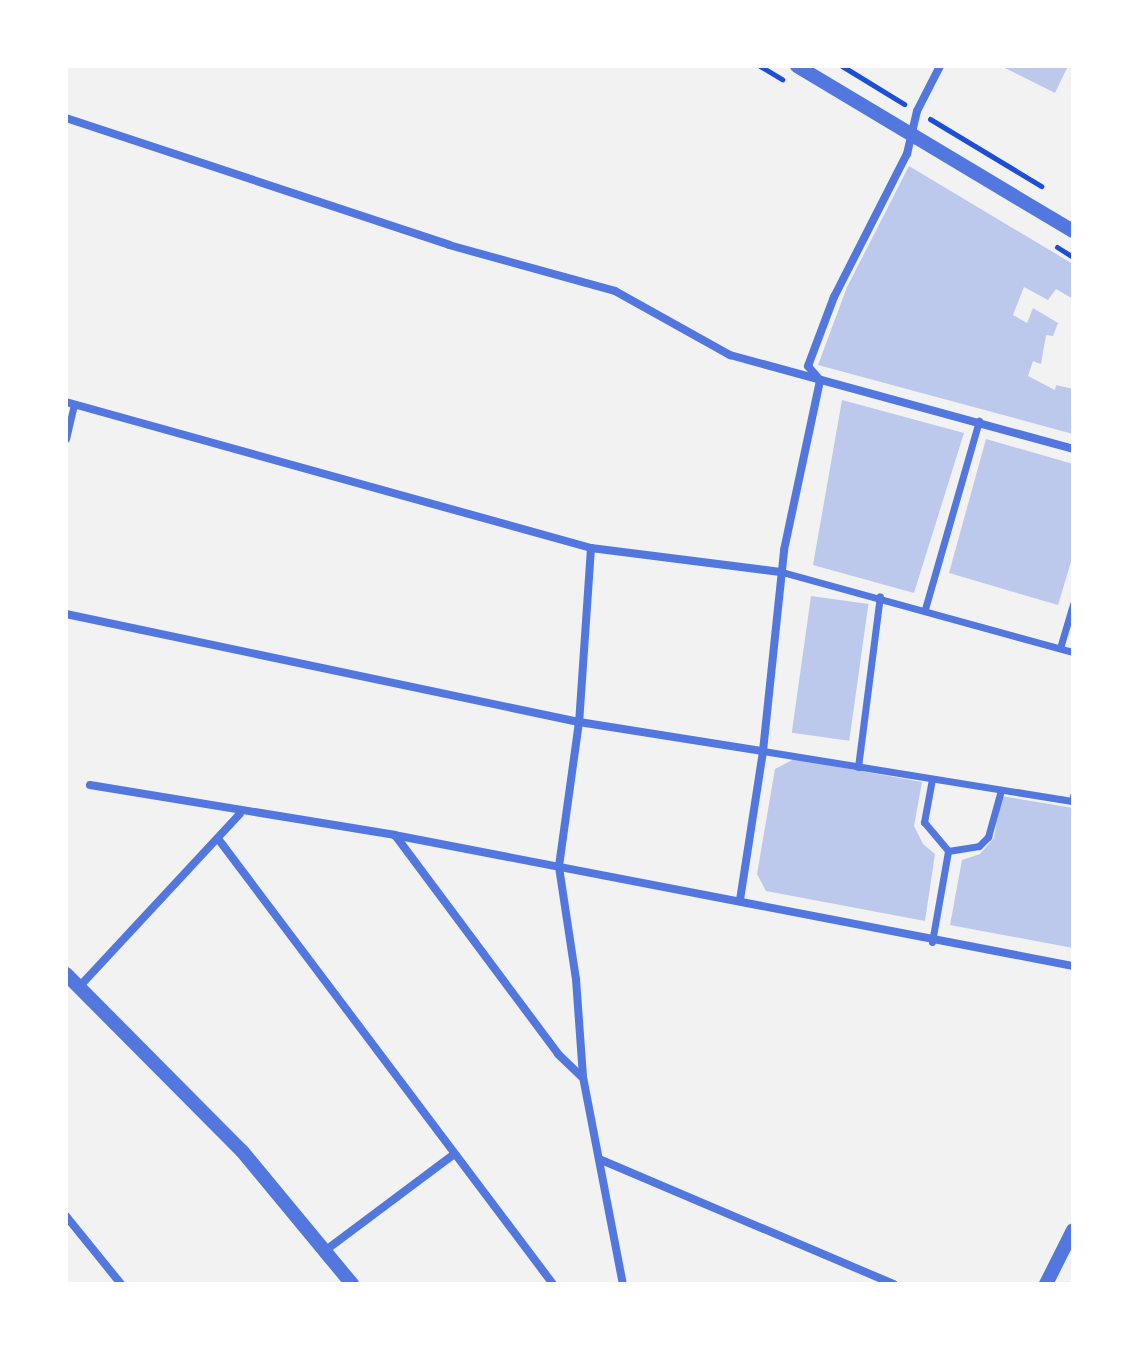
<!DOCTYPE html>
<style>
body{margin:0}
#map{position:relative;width:1139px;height:1350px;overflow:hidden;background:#f2f2f2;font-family:Cabin,sans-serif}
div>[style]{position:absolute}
.building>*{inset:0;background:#bdc9ec;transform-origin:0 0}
.path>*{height:5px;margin:-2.5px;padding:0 2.5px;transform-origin:2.5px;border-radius:2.5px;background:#1d4ed8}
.pedestrian>*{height:7px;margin:-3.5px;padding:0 3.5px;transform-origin:3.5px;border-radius:3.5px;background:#5277de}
.minor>*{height:8px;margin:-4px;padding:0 4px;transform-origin:4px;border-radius:4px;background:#5277de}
.tertiary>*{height:14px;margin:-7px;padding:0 7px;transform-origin:7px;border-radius:7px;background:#5277de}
span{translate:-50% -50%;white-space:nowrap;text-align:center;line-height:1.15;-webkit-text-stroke:6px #fff;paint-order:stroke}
.frame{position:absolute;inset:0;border:68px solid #fff;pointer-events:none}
</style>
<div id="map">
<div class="building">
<div style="clip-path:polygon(1001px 66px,1068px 66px,1055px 93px)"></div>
<div style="clip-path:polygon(909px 166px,1073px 264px,1073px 299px,1056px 289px,1048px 300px,1024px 287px,1013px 315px,1027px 323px,1033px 308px,1058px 323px,1053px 336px,1046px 335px,1041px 364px,1033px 361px,1028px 376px,1055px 390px,1056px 385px,1073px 389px,1073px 434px,818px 365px,847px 287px)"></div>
<div style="clip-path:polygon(842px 400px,964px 433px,914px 593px,813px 565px)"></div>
<div style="clip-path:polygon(986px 439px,1073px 464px,1073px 555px,1058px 605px,949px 573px)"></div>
<div style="left:811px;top:596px;width:58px;height:138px;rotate:8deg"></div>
<div style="clip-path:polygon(794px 759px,922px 782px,914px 826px,923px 844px,935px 854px,925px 921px,766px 891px,757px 874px,775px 769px)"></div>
<div style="clip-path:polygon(1001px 796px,1073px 808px,1073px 948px,950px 925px,962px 860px,980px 854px,994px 838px)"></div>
</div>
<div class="path">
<div style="left:760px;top:66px;width:26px;rotate:31deg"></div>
<div style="left:842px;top:66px;width:73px;rotate:31.5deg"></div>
<div style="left:930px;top:119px;width:130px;rotate:31.1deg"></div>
<div style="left:1057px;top:247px;width:19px;rotate:32deg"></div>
</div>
<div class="pedestrian">
<div style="left:66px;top:439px;width:35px;rotate:-77deg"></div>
<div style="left:782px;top:572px;width:302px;rotate:15.4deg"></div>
<div style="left:925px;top:609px;width:196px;rotate:-74deg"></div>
<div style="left:1060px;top:648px;width:46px;rotate:-73.5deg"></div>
<div style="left:763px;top:751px;width:313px;rotate:9.2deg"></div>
<div style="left:1072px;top:801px;width:5px;rotate:-79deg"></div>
<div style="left:858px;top:767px;width:172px;rotate:-82.7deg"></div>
<div style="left:932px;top:779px;width:44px;rotate:100.5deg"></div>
<div style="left:924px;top:822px;width:38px;rotate:50deg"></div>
<div style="left:932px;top:942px;width:92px;rotate:-80deg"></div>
<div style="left:948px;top:851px;width:31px;rotate:-9deg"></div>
<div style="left:979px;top:846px;width:13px;rotate:-45deg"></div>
<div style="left:988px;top:837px;width:49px;rotate:-74.5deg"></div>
</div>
<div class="minor">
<div style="left:66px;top:118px;width:404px;rotate:18.3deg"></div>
<div style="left:449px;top:245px;width:172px;rotate:15.5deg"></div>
<div style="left:615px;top:291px;width:132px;rotate:29.1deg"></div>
<div style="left:730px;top:355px;width:356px;rotate:15.3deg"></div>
<div style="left:66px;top:402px;width:545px;rotate:15.54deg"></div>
<div style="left:591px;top:548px;width:193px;rotate:7.2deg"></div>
<div style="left:591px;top:548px;width:174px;rotate:93.9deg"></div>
<div style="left:579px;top:722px;width:146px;rotate:97.9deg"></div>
<div style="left:559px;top:867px;width:113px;rotate:81.4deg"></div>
<div style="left:576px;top:979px;width:98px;rotate:85.9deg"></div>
<div style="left:583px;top:1077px;width:211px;rotate:79.1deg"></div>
<div style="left:66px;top:614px;width:524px;rotate:11.89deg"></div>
<div style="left:579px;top:722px;width:186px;rotate:9deg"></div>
<div style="left:90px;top:785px;width:308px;rotate:9.3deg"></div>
<div style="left:394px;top:835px;width:692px;rotate:10.92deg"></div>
<div style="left:395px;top:835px;width:273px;rotate:53.3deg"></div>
<div style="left:558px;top:1054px;width:33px;rotate:44deg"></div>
<div style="left:219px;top:840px;width:556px;rotate:53.05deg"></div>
<div style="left:740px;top:900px;width:151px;rotate:-81.2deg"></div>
<div style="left:763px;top:751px;width:202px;rotate:-84deg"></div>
<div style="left:784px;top:550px;width:174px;rotate:-78deg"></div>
<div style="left:820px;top:380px;width:18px;rotate:-131deg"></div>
<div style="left:808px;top:366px;width:74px;rotate:-69.4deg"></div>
<div style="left:834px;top:297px;width:161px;rotate:-63deg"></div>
<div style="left:907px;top:154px;width:44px;rotate:-76.9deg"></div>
<div style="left:917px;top:111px;width:51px;rotate:-62.9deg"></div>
<div style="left:79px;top:987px;width:236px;rotate:-47.1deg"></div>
<div style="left:599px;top:1159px;width:320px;rotate:23deg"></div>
<div style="left:66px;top:1216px;width:87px;rotate:51deg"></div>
<div style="left:326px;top:1250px;width:159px;rotate:-36.8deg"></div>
</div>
<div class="tertiary">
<div style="left:797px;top:66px;width:322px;rotate:30.9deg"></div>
<div style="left:66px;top:974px;width:250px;rotate:45.2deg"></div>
<div style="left:242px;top:1151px;width:173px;rotate:50.4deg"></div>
<div style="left:1046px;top:1284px;width:60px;rotate:-63.4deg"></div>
</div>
<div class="frame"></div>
</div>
